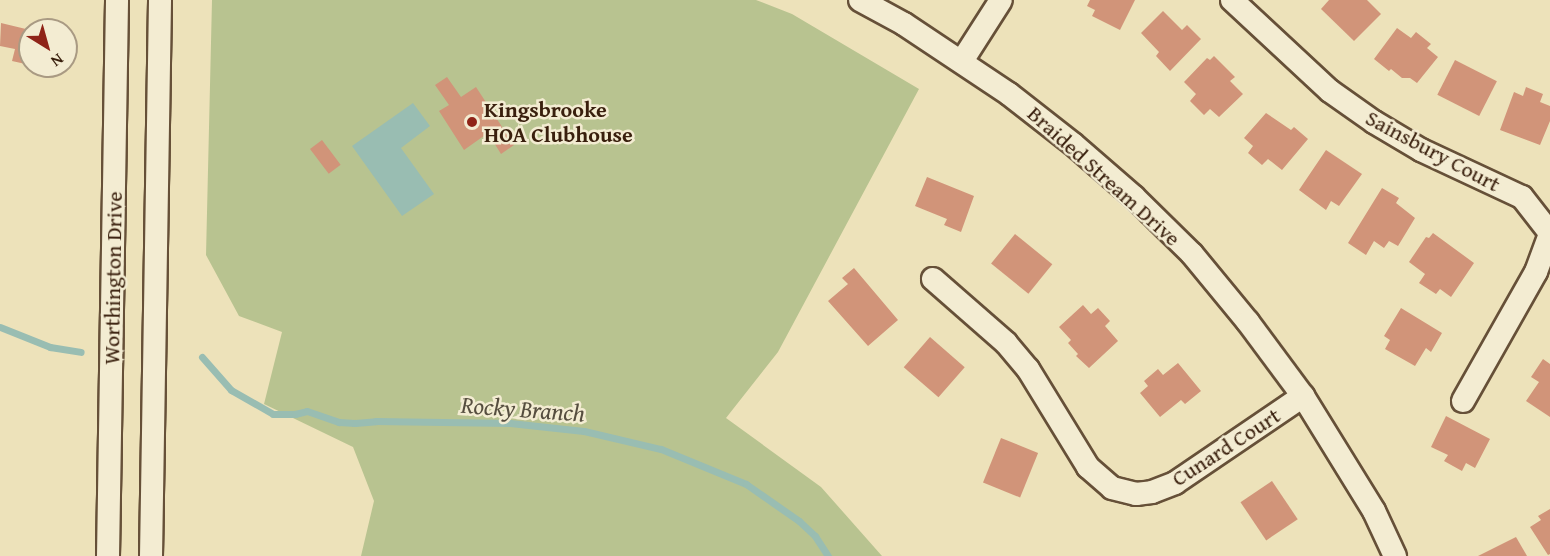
<!DOCTYPE html>
<style>
body{margin:0}
#map{position:relative;width:1550px;height:556px;overflow:hidden;background:#ede2ba;font-family:"Gentium Book Plus",serif}
div>[style]{position:absolute}
.green>*{inset:0;background:#b8c390}
.water>*{inset:0;background:#99bdb2}
.stream>*{height:7px;margin:-3.5px;padding:0 3.5px;transform-origin:3.5px;border-radius:3.5px;background:#99bdb2}
.building>*{inset:0;background:#d19479;transform-origin:0 0}
.roads{filter:drop-shadow(2px 0 #665038) drop-shadow(-2px 0 #665038) drop-shadow(0 2px #665038) drop-shadow(0 -2px #665038)}
.minor>*{height:22px;margin:-11px;padding:0 11px;transform-origin:11px;border-radius:11px;background:#f3ecd2}
.dots>*{width:16px;height:16px;translate:-50% -50%;box-sizing:border-box;border:3px solid #f3ecd2;border-radius:50%}
span{translate:-50% -50%;white-space:nowrap;text-align:center;line-height:1.15;-webkit-text-stroke:5px #f3ecd2;paint-order:stroke}
.poi-label{font-size:22px;color:#391f0d;font-weight:700}
.left{translate:0 -50%;text-align:left}
.street-label{font-size:22px;color:#391f0d}
.water-label{font-size:24px;color:#564e3f;font-style:italic}
.north{position:absolute;left:18px;top:18px;width:60px;height:60px;box-sizing:border-box;background:#f3ecd2;border:2px solid #a99a83;border-radius:50%;rotate:143deg;font-size:16px;font-weight:700;line-height:24px;text-align:center;color:#391f0d}
.north::after{content:'';display:block;margin:auto;width:21px;height:27px;background:#8f2418;clip-path:polygon(50% 0,100% 100%,50% 72%,0 100%)}
</style>
<div id="map">
<div class="green">
<div style="clip-path:polygon(212px 0,756px 0,792px 14px,919px 89px,778px 352px,726px 418px,821px 487px,882px 556px,361px 556px,374px 501px,353px 447px,264px 404px,282px 332px,239px 316px,206px 255px)"></div>
</div>
<div class="water">
<div style="clip-path:polygon(413px 103px,430px 126px,401px 148px,434px 194px,402px 216px,352px 146px)"></div>
</div>
<div class="stream">
<div style="left:0;top:327px;width:54px;rotate:21.8deg"></div>
<div style="left:50px;top:347px;width:31px;rotate:9deg"></div>
<div style="left:202px;top:357px;width:44px;rotate:48.7deg"></div>
<div style="left:231px;top:390px;width:48px;rotate:29.7deg"></div>
<div style="left:273px;top:414px;width:22px"></div>
<div style="left:295px;top:414px;width:12px;rotate:-14deg"></div>
<div style="left:307px;top:411px;width:34px;rotate:19deg"></div>
<div style="left:339px;top:422px;width:16px;rotate:4deg"></div>
<div style="left:355px;top:423px;width:21px;rotate:-5deg"></div>
<div style="left:376px;top:421px;width:134px;rotate:0.9deg"></div>
<div style="left:510px;top:423px;width:74px;rotate:6.2deg"></div>
<div style="left:584px;top:431px;width:79px;rotate:13.2deg"></div>
<div style="left:661px;top:449px;width:92px;rotate:22.4deg"></div>
<div style="left:746px;top:484px;width:65px;rotate:34.9deg"></div>
<div style="left:799px;top:521px;width:22px;rotate:43deg"></div>
<div style="left:815px;top:536px;width:24px;rotate:57deg"></div>
</div>
<div class="building">
<div style="clip-path:polygon(1090px 0,1135px 0,1120px 30px,1092px 16px,1095px 10px,1087px 6px)"></div>
<div style="clip-path:polygon(1329px 0,1367px 0,1381px 14px,1354px 41px,1321px 9px)"></div>
<div style="clip-path:polygon(1163px 11px,1182px 30px,1187px 25px,1201px 39px,1170px 71px,1156px 56px,1159px 52px,1141px 33px)"></div>
<div style="clip-path:polygon(1px 23px,30px 30px,30px 65px,12px 61px,15px 49px,0 46px)"></div>
<div style="clip-path:polygon(1397px 28px,1411px 38px,1416px 32px,1431px 44px,1427px 48px,1438px 57px,1417px 83px,1410px 78px,1402px 78px,1391px 69px,1389px 71px,1374px 59px)"></div>
<div style="clip-path:polygon(1214px 56px,1235px 77px,1230px 81px,1243px 94px,1219px 117px,1210px 109px,1204px 115px,1190px 101px,1196px 94px,1184px 82px,1207px 58px,1210px 60px)"></div>
<div style="left:1455px;top:60px;width:47px;height:39px;rotate:27deg"></div>
<div style="clip-path:polygon(29px 66px,49px 66px,47px 74px,28px 69px)"></div>
<div style="clip-path:polygon(447px 77px,461px 97px,476px 87px,514px 145px,501px 154px,488px 133px,464px 150px,439px 111px,449px 105px,435px 85px)"></div>
<div style="clip-path:polygon(1526px 87px,1543px 94px,1540px 102px,1550px 106px,1550px 121px,1540px 145px,1500px 130px,1514px 92px,1523px 96px)"></div>
<div style="clip-path:polygon(1266px 113px,1291px 130px,1294px 127px,1308px 139px,1282px 170px,1268px 159px,1262px 165px,1248px 153px,1253px 146px,1244px 138px)"></div>
<div style="left:322px;top:140px;width:31px;height:15px;rotate:53deg"></div>
<div style="clip-path:polygon(1326px 150px,1362px 174px,1339px 206px,1331px 201px,1326px 210px,1299px 190px)"></div>
<div style="clip-path:polygon(927px 177px,974px 196px,961px 232px,944px 225px,947px 219px,915px 206px)"></div>
<div style="clip-path:polygon(1382px 188px,1399px 198px,1396px 203px,1415px 218px,1398px 246px,1389px 241px,1384px 248px,1374px 241px,1366px 255px,1348px 243px)"></div>
<div style="clip-path:polygon(1433px 233px,1474px 263px,1451px 297px,1440px 289px,1436px 294px,1419px 283px,1425px 274px,1409px 262px,1426px 237px,1429px 238px)"></div>
<div style="left:1015px;top:234px;width:48px;height:38px;rotate:39deg"></div>
<div style="clip-path:polygon(854px 268px,898px 320px,868px 346px,828px 301px,848px 284px,842px 278px)"></div>
<div style="clip-path:polygon(1083px 305px,1091px 314px,1098px 308px,1110px 321px,1105px 326px,1118px 341px,1089px 368px,1076px 356px,1078px 354px,1068px 343px,1071px 340px,1059px 327px)"></div>
<div style="clip-path:polygon(1401px 308px,1442px 333px,1431px 352px,1426px 348px,1415px 366px,1385px 349px,1390px 340px,1384px 336px)"></div>
<div style="left:930px;top:337px;width:46px;height:40px;rotate:41deg"></div>
<div style="clip-path:polygon(1543px 359px,1550px 364px,1550px 417px,1526px 401px,1539px 382px,1531px 377px)"></div>
<div style="clip-path:polygon(1178px 363px,1201px 391px,1185px 404px,1181px 400px,1160px 417px,1140px 393px,1148px 386px,1144px 381px,1158px 369px,1163px 375px)"></div>
<div style="clip-path:polygon(1446px 416px,1490px 439px,1475px 468px,1466px 463px,1462px 471px,1444px 461px,1448px 455px,1431px 447px)"></div>
<div style="left:1001px;top:438px;width:40px;height:48px;rotate:22deg"></div>
<div style="left:1272px;top:481px;width:46px;height:38px;rotate:56deg"></div>
<div style="clip-path:polygon(1550px 509px,1550px 554px,1548px 555px,1530px 527px,1541px 520px,1538px 516px)"></div>
<div style="clip-path:polygon(1516px 537px,1527px 556px,1478px 556px)"></div>
</div>
<div class="roads">
<div class="minor">
<div style="left:860px;top:0;width:50px;rotate:28.6deg"></div>
<div style="left:904px;top:24px;width:126px;rotate:33.7deg"></div>
<div style="left:1009px;top:94px;width:81px;rotate:38deg"></div>
<div style="left:1073px;top:144px;width:81px;rotate:41deg"></div>
<div style="left:1134px;top:197px;width:81px;rotate:44.5deg"></div>
<div style="left:1192px;top:254px;width:88px;rotate:50.5deg"></div>
<div style="left:1248px;top:322px;width:92px;rotate:53.4deg"></div>
<div style="left:1303px;top:396px;width:135px;rotate:58.3deg"></div>
<div style="left:1374px;top:511px;width:50px;rotate:65deg"></div>
<div style="left:1232px;top:0;width:134px;rotate:42.9deg"></div>
<div style="left:1330px;top:91px;width:54px;rotate:35.2deg"></div>
<div style="left:1374px;top:122px;width:55px;rotate:30.8deg"></div>
<div style="left:1421px;top:150px;width:111px;rotate:25deg"></div>
<div style="left:1522px;top:197px;width:46px;rotate:52.1deg"></div>
<div style="left:962px;top:61px;width:72px;rotate:-57.4deg"></div>
<div style="left:933px;top:279px;width:97px;rotate:41.2deg"></div>
<div style="left:1006px;top:343px;width:34px;rotate:50deg"></div>
<div style="left:1028px;top:369px;width:115px;rotate:58.5deg"></div>
<div style="left:1088px;top:467px;width:32px;rotate:41deg"></div>
<div style="left:1112px;top:488px;width:25px;rotate:14deg"></div>
<div style="left:1136px;top:494px;width:16px;rotate:-7deg"></div>
<div style="left:1152px;top:492px;width:25px;rotate:-21deg"></div>
<div style="left:1175px;top:483px;width:155px;rotate:-34.2deg"></div>
<div style="left:1463px;top:401px;width:148px;rotate:-60.5deg"></div>
<div style="left:1536px;top:272px;width:40px;rotate:-69.8deg"></div>
<div style="left:108px;top:556px;width:556px;rotate:-89.07deg"></div>
<div style="left:151px;top:556px;width:556px;rotate:-89.07deg"></div>
</div>
</div>
<div class="dots">
<div style="left:472px;top:122px;background:#8f2418"></div>
</div>
<div class="poi-label">
<span class="left" style="left:484px;top:122px">Kingsbrooke<br>HOA Clubhouse</span>
</div>
<div class="street-label">
<span style="left:1433px;top:151px;rotate:28deg">Sainsbury Court</span>
<span style="left:1104px;top:176px;rotate:42deg">Braided Stream Drive</span>
<span style="left:113px;top:278px;rotate:-89deg">Worthington Drive</span>
<span style="left:1226px;top:447px;rotate:-33deg">Cunard Court</span>
</div>
<div class="water-label">
<span style="left:523px;top:409px;rotate:4deg">Rocky Branch</span>
</div>
<div class="north">N</div>
</div>
